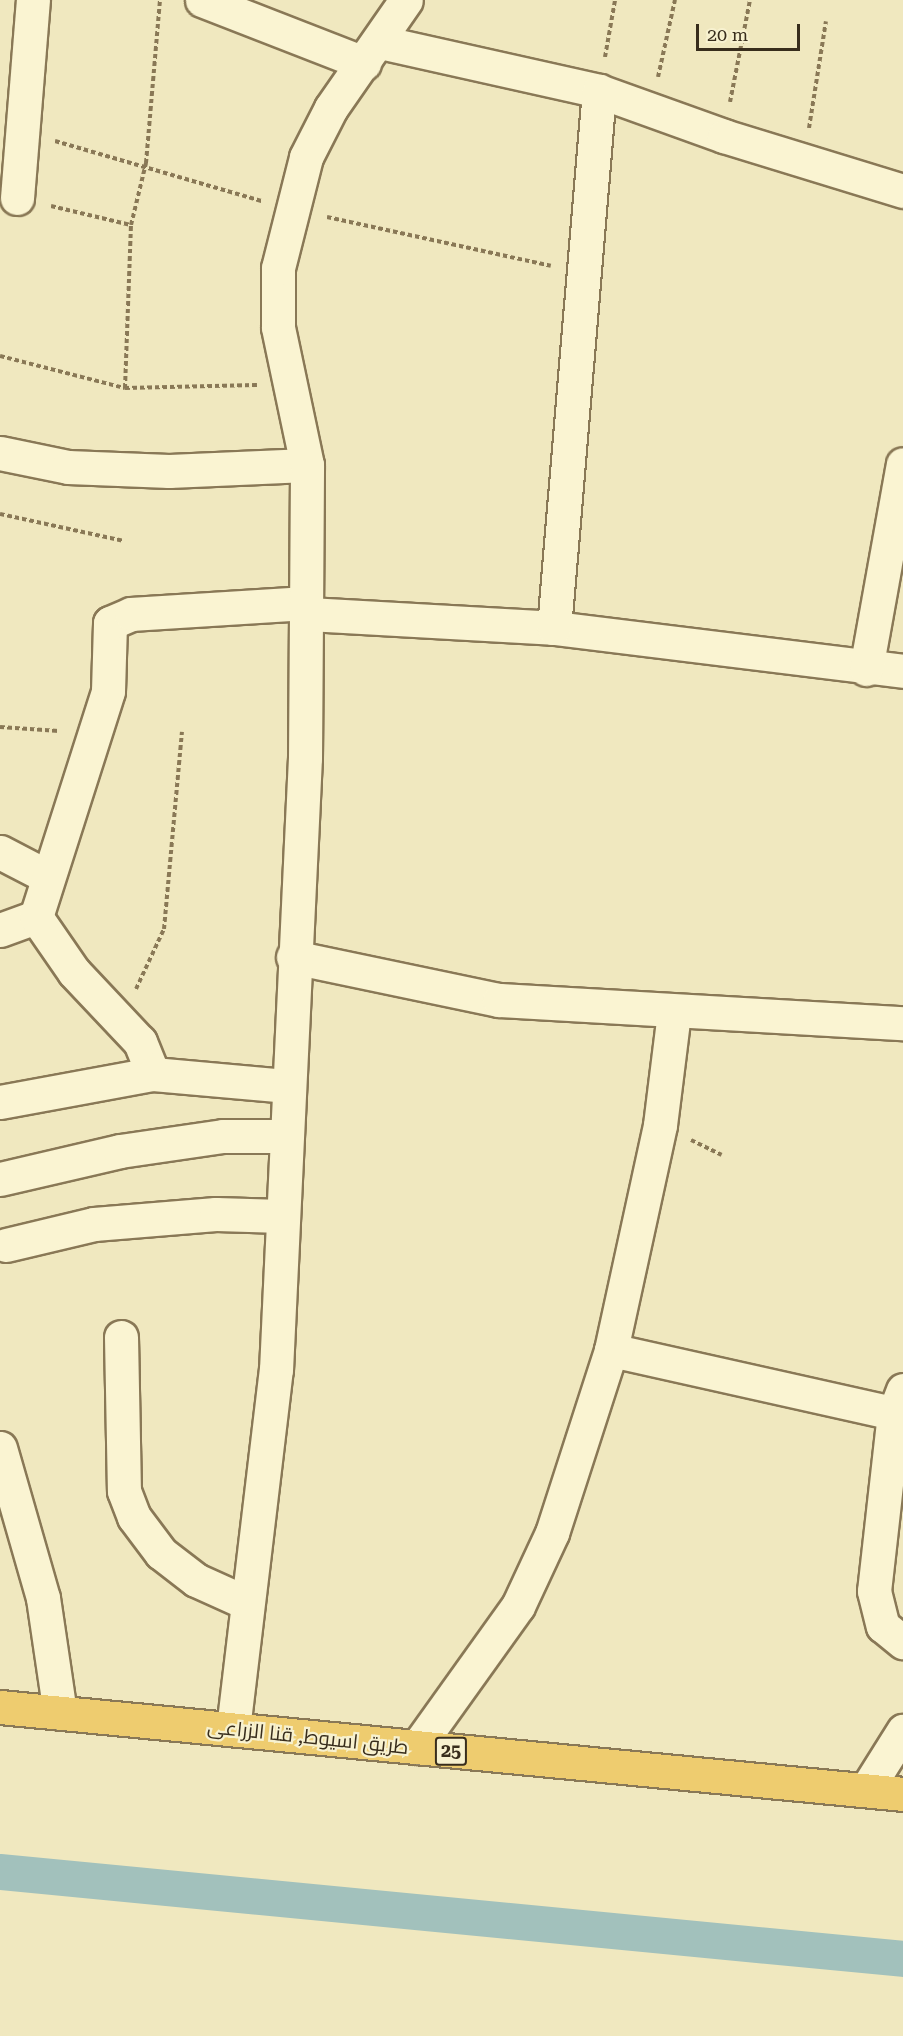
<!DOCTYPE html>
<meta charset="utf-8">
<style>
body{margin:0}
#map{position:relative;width:903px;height:2036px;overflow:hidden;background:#f0e8bf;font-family:"Roboto Serif",Cairo,serif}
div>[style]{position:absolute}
.canal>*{height:36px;margin:-18px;padding:0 18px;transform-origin:18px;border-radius:18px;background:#a2c1bc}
.path>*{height:4px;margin-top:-2px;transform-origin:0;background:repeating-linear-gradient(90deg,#897856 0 4.5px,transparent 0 7.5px)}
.roads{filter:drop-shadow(2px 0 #897856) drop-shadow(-2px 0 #897856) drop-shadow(0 2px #897856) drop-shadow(0 -2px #897856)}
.minor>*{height:33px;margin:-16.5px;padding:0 16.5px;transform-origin:16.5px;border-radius:16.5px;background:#faf4d2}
.trunk>*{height:33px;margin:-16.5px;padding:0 16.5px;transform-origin:16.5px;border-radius:16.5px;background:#eecc6f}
span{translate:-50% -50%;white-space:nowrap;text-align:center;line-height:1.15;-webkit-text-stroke:4.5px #f7f1cf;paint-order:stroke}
.shield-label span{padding:2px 4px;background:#f7f1cf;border:2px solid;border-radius:4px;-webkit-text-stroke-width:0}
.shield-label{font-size:18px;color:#382d1c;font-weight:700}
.street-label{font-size:20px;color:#382d1c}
.scale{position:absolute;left:696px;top:24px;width:104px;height:27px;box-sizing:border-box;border:3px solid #382d1c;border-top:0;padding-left:8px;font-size:18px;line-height:21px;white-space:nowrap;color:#382d1c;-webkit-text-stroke:4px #f7f1cf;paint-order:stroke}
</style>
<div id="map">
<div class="canal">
<div style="left:0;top:1872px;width:907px;rotate:5.5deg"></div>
</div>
<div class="path">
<div style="left:605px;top:57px;width:58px;rotate:-80deg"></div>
<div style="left:658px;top:77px;width:79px;rotate:-77.6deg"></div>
<div style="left:730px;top:102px;width:104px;rotate:-78.9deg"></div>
<div style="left:809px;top:128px;width:108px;rotate:-81deg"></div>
<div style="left:55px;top:141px;width:215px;rotate:16.2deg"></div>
<div style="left:51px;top:206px;width:82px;rotate:13.4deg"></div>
<div style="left:327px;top:217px;width:229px;rotate:12.3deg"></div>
<div style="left:0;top:356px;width:129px;rotate:14.4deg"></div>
<div style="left:125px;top:388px;width:132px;rotate:-1.3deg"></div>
<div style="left:125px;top:388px;width:163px;rotate:-87.9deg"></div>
<div style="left:131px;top:225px;width:64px;rotate:-76.4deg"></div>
<div style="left:146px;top:163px;width:164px;rotate:-85.1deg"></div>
<div style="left:0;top:514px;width:127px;rotate:12.3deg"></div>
<div style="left:0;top:727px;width:59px;rotate:3.9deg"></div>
<div style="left:136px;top:989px;width:66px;rotate:-65deg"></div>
<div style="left:164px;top:929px;width:198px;rotate:-84.8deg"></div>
<div style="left:691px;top:1140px;width:34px;rotate:26deg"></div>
</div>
<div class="roads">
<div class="minor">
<div style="left:202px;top:0;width:174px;rotate:21.3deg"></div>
<div style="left:380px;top:42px;width:224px;rotate:12.6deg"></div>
<div style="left:599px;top:91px;width:133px;rotate:19.8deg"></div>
<div style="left:724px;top:136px;width:187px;rotate:17.1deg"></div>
<div style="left:17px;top:198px;width:199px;rotate:-85.4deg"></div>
<div style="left:0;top:453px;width:69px;rotate:11.6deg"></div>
<div style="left:68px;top:467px;width:101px;rotate:2.3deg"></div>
<div style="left:169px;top:471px;width:138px;rotate:-2.5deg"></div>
<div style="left:307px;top:614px;width:247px;rotate:3.2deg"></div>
<div style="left:554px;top:628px;width:352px;rotate:7deg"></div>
<div style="left:554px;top:628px;width:539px;rotate:-85.21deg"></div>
<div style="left:866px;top:669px;width:208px;rotate:-79.8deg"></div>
<div style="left:0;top:852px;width:54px;rotate:27.5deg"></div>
<div style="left:0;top:930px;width:38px;rotate:-20deg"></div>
<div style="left:293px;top:957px;width:210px;rotate:11.8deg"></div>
<div style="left:499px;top:1000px;width:405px;rotate:3.3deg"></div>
<div style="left:153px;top:1074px;width:35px;rotate:-112deg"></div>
<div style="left:140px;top:1042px;width:96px;rotate:-133.3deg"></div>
<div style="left:74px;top:972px;width:67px;rotate:-124.6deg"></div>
<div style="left:36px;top:917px;width:237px;rotate:-72.3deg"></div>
<div style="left:108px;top:691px;width:68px;rotate:-88.3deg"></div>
<div style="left:110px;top:623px;width:23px;rotate:-23deg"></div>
<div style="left:131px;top:614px;width:175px;rotate:-3.6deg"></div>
<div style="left:0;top:1102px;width:156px;rotate:-10.4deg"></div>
<div style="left:153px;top:1074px;width:136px;rotate:5.1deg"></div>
<div style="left:0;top:1179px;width:123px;rotate:-13.1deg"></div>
<div style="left:120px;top:1151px;width:104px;rotate:-8.3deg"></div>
<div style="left:223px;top:1136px;width:63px"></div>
<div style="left:6px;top:1245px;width:90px;rotate:-13.4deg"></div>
<div style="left:94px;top:1224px;width:122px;rotate:-4.7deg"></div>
<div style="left:216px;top:1214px;width:66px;rotate:1.7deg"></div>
<div style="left:121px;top:1337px;width:154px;rotate:88.9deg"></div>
<div style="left:124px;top:1491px;width:28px;rotate:69deg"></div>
<div style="left:134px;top:1517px;width:45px;rotate:53.1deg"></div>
<div style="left:161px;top:1553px;width:44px;rotate:37.6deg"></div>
<div style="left:196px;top:1580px;width:56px;rotate:24.3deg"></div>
<div style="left:611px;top:1350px;width:290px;rotate:12.6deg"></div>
<div style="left:903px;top:1390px;width:25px;rotate:111deg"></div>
<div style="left:894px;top:1413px;width:179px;rotate:96.4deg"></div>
<div style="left:874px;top:1591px;width:36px;rotate:76deg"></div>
<div style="left:883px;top:1626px;width:26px;rotate:39deg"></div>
<div style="left:0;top:1448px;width:156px;rotate:74deg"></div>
<div style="left:43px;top:1598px;width:116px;rotate:81.6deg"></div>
<div style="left:233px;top:1729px;width:362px;rotate:-83.2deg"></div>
<div style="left:276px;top:1370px;width:613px;rotate:-87.29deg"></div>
<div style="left:305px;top:758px;width:293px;rotate:-89.6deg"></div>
<div style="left:307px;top:465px;width:141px;rotate:-101.9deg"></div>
<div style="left:278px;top:327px;width:59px;rotate:-90deg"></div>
<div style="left:278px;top:268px;width:114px;rotate:-75.8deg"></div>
<div style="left:306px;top:157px;width:55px;rotate:-63deg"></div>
<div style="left:331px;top:108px;width:131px;rotate:-55.2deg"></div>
<div style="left:417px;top:1747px;width:173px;rotate:-54.4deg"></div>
<div style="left:518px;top:1606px;width:81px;rotate:-65deg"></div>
<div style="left:552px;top:1533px;width:192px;rotate:-72.1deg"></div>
<div style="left:611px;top:1350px;width:230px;rotate:-77.7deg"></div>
<div style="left:660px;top:1125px;width:113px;rotate:-82.9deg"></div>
<div style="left:866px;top:1790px;width:70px;rotate:-57.9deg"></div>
</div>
<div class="trunk">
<div style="left:0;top:1707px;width:907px;rotate:5.5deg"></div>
</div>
</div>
<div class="shield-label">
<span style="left:451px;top:1751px">25</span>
</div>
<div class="street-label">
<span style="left:308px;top:1737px;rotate:6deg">طريق اسيوط, قنا الزراعى</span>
</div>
<div class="scale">20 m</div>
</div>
